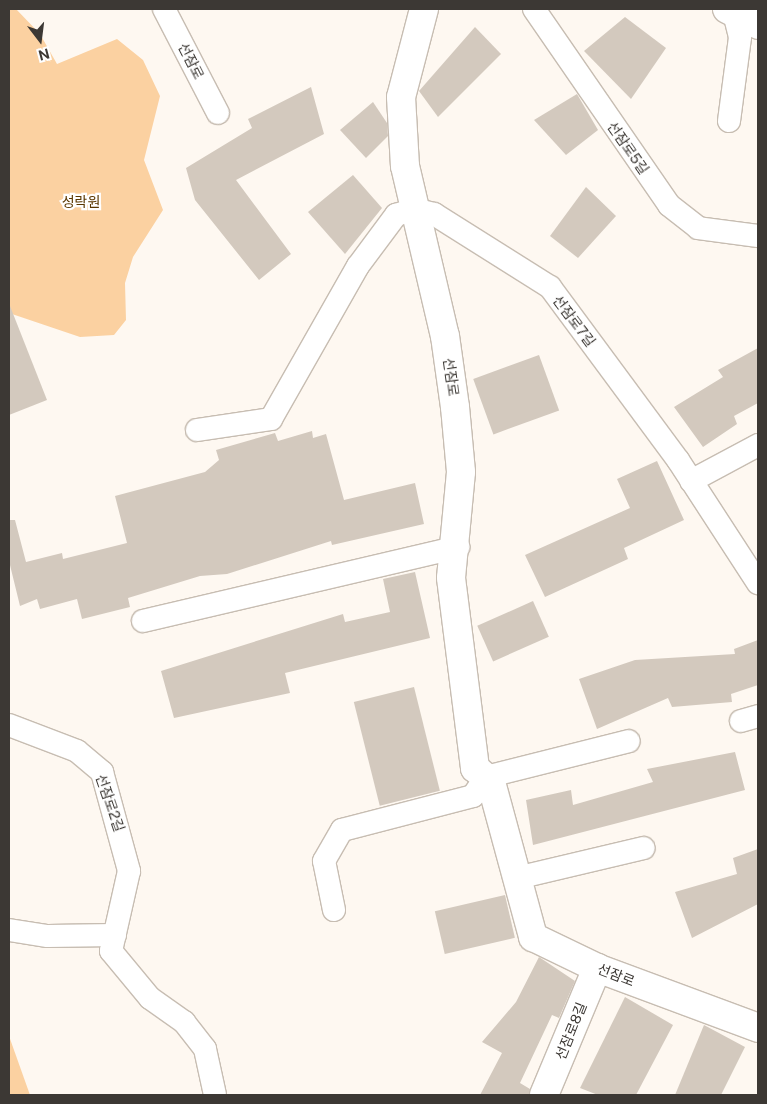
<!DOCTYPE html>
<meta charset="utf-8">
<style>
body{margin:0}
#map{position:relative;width:767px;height:1104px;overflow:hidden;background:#fef8f1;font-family:"Public Sans","Noto Sans KR",sans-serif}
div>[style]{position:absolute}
.green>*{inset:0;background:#fbd1a1}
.building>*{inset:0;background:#d3c9be;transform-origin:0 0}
.roads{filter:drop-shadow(1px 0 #c7bdb2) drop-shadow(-1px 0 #c7bdb2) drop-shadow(0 1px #c7bdb2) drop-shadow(0 -1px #c7bdb2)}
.street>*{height:22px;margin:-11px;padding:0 11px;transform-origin:11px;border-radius:11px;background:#fff}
.secondary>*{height:28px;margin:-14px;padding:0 14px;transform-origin:14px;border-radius:14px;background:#fff}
span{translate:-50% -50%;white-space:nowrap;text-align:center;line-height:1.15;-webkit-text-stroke:4.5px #fff;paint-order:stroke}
.street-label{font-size:14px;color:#3c3834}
.park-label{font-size:14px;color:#5a3700}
.frame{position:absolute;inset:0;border:10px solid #3c3834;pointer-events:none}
.north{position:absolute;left:15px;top:15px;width:50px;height:50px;-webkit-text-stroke:4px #fff;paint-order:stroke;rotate:165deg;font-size:14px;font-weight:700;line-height:20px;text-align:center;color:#3c3834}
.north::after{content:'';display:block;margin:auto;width:18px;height:22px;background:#3c3834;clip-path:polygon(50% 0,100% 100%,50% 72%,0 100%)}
</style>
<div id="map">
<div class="green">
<div style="clip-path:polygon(9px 9px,16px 9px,40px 34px,57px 64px,117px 39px,143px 60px,160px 96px,144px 160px,163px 210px,133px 257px,125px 283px,126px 320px,114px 335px,80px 337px,9px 313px)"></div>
<div style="clip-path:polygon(9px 1036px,30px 1095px,9px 1095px)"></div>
</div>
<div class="building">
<div style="clip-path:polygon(625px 17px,666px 48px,631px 99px,584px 51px)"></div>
<div style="clip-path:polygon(475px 27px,501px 54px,438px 117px,419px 91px)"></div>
<div style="clip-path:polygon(311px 87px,324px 134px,236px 180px,291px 254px,259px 280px,195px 200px,186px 168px,252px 128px,248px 119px)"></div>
<div style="clip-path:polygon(577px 94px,598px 130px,566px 155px,534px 120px)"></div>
<div style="clip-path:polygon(373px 102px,387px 123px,388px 136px,366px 158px,340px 130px)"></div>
<div style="clip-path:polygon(353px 175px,382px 208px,345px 254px,308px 212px)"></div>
<div style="clip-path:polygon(586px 187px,616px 216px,578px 258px,550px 236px)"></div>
<div style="clip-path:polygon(10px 306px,47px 400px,9px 415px,9px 307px)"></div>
<div style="clip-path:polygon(758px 348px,758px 403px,734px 416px,737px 424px,703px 447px,674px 407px,723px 377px,718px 370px)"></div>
<div style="left:539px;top:355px;width:59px;height:70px;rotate:70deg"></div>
<div style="clip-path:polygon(312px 431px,313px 438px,326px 434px,344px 500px,415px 483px,424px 524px,332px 545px,331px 541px,227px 574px,200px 576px,128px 598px,130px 607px,82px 619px,77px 599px,40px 609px,37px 599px,20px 606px,9px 561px,9px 520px,15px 520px,26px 562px,62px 553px,63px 559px,127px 543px,115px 496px,205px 472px,219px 460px,216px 450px,275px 433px,278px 441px)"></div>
<div style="clip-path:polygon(657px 461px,684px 520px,624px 548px,628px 559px,545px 597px,525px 555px,630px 508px,617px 479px)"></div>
<div style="clip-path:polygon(415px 572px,430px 638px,285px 673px,290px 693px,174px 718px,161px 671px,343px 614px,345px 622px,390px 612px,383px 579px)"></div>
<div style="left:533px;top:601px;width:39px;height:61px;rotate:66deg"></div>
<div style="clip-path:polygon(758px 640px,758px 685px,731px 694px,732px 702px,672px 707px,668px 698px,597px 729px,579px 679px,635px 660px,735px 654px,734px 649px)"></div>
<div style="left:414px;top:687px;width:107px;height:62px;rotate:76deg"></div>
<div style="clip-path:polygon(735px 752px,745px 790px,533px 845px,526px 800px,571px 790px,573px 805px,653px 782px,647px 769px)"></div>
<div style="clip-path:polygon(758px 849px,758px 904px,692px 938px,675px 892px,737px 874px,733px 858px)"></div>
<div style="left:505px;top:895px;width:44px;height:72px;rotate:77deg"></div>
<div style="clip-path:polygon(539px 957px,575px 981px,559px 1018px,552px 1015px,520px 1083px,530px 1089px,529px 1095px,480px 1095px,502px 1053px,482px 1042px,516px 1002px)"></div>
<div style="clip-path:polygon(625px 997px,673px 1025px,636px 1095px,598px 1095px,580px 1088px)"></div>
<div style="clip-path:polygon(704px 1025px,745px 1047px,721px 1095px,675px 1095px)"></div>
</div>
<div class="roads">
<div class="street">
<div style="left:164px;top:9px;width:117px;rotate:62.6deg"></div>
<div style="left:534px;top:9px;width:238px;rotate:55.4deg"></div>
<div style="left:669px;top:205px;width:37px;rotate:38deg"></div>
<div style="left:698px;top:228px;width:61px;rotate:7.6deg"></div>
<div style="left:729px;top:121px;width:85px;rotate:-82.5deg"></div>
<div style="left:740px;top:37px;width:29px;rotate:-104deg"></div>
<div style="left:197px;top:430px;width:75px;rotate:-8.5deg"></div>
<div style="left:271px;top:419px;width:176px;rotate:-60.4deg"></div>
<div style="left:358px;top:266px;width:64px;rotate:-53.3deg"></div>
<div style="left:396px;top:215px;width:19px;rotate:-18deg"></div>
<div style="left:414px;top:209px;width:21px;rotate:14deg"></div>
<div style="left:434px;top:214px;width:137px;rotate:32.2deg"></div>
<div style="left:550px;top:287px;width:215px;rotate:53.5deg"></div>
<div style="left:678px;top:460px;width:147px;rotate:57deg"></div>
<div style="left:691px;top:481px;width:76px;rotate:-28.2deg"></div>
<div style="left:143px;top:621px;width:324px;rotate:-13.2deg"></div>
<div style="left:741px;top:721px;width:18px;rotate:-16deg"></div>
<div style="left:9px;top:725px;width:73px;rotate:20.9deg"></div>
<div style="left:77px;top:751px;width:33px;rotate:40deg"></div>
<div style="left:102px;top:772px;width:103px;rotate:74.7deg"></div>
<div style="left:129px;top:871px;width:82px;rotate:102.7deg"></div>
<div style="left:111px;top:951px;width:61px;rotate:50.3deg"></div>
<div style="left:150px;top:998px;width:42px;rotate:35.2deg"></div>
<div style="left:184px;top:1022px;width:34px;rotate:52deg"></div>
<div style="left:205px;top:1049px;width:47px;rotate:77.7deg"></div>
<div style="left:517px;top:878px;width:130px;rotate:-13.3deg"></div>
<div style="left:334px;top:910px;width:50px;rotate:-101.5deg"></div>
<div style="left:324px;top:861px;width:36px;rotate:-60deg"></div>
<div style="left:342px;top:830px;width:135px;rotate:-14.5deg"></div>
<div style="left:473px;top:796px;width:23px;rotate:-56deg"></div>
<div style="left:486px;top:777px;width:147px;rotate:-14.1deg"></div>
<div style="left:9px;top:930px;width:39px;rotate:9deg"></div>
<div style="left:48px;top:936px;width:67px;rotate:-0.9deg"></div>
</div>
<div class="secondary">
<div style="left:424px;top:9px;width:91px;rotate:104.6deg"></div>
<div style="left:401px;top:97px;width:69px;rotate:86.7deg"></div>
<div style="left:405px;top:166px;width:175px;rotate:76.8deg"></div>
<div style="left:445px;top:336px;width:72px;rotate:82deg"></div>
<div style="left:455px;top:407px;width:65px;rotate:84.7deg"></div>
<div style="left:461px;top:472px;width:106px;rotate:95.4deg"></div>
<div style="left:451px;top:578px;width:192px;rotate:82.8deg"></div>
<div style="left:475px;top:768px;width:21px;rotate:41deg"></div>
<div style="left:491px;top:782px;width:161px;rotate:74.8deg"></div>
<div style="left:533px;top:937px;width:71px;rotate:25.8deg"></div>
<div style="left:597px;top:968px;width:172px;rotate:20.4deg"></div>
<div style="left:727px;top:9px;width:35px;rotate:27deg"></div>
<div style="left:544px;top:1095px;width:138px;rotate:-67.3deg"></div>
</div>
</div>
<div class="street-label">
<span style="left:191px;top:61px;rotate:63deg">선잠로</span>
<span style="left:628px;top:148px;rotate:55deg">선잠로5길</span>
<span style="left:574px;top:321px;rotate:53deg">선잠로7길</span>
<span style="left:451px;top:377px;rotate:82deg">선잠로</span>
<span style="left:110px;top:803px;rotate:71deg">선잠로2길</span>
<span style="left:616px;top:975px;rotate:21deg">선잠로</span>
<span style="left:571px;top:1031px;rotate:-68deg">선잠로8길</span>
</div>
<div class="park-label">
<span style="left:81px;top:202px">성락원</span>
</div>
<div class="frame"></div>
<div class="north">N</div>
</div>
